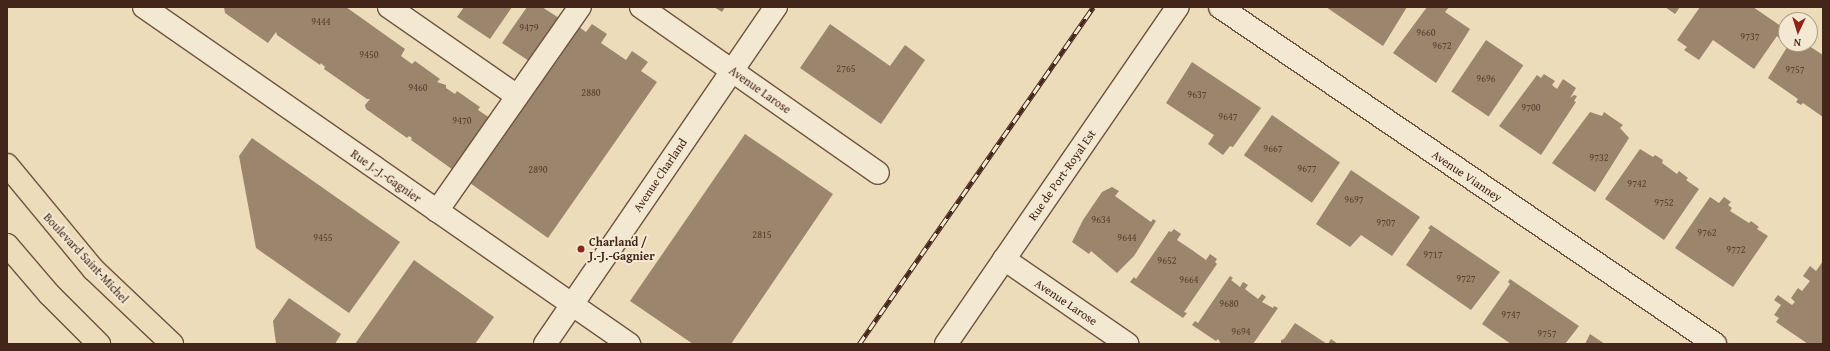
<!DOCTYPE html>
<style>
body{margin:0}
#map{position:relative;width:1830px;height:351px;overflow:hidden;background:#eddcba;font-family:"Gentium Book Plus",serif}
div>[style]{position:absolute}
.building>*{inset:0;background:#9b856d;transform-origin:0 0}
.roads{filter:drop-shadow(1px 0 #6e5441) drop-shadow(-1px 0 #6e5441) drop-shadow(0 1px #6e5441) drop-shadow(0 -1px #6e5441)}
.minor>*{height:22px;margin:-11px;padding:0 11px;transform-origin:11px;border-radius:11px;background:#f3e8d2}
.major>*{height:22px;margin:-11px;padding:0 11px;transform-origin:11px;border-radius:11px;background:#eddcba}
.rail>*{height:4.5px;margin-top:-2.25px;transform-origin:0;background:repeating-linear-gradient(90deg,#f3e8d2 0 9px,#432619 0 18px);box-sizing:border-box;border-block:1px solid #432619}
.dots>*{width:11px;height:11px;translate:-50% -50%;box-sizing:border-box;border:2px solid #f3e8d2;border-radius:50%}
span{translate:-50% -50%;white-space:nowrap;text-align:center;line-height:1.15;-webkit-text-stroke:4px #f3e8d2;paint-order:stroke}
.number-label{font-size:10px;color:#593e2e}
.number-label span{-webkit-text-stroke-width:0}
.street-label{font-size:12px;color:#432619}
.poi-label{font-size:12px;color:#432619;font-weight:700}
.left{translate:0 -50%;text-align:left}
.frame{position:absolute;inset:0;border:8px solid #432619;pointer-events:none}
.north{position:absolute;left:1778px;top:12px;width:40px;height:40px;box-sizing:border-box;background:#f3e8d2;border:1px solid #ad9a88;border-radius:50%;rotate:184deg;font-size:11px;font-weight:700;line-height:16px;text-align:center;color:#432619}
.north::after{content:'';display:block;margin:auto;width:14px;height:18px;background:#8f2418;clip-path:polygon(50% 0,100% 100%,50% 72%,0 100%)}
</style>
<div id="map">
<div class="building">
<div style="clip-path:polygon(224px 7px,346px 7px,405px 49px,401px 56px,412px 64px,415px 61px,440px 79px,437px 82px,446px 85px,446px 88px,455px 94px,457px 91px,480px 107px,478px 110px,490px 118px,456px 172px,411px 140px,412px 138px,409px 136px,407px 138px,366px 109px,365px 105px,370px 99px,367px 99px,324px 69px,325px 67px,321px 63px,320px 65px,277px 35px,276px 32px,268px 43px,225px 13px)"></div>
<div style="clip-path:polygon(464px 7px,512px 7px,490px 39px,457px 17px)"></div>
<div style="clip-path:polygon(527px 7px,542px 7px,559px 18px,529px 61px,502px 43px)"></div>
<div style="clip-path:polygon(714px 7px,725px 7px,722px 12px)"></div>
<div style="clip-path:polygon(1326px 7px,1407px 7px,1383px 46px)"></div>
<div style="clip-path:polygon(1427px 7px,1449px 7px,1445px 12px,1470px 29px,1436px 83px,1393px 53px)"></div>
<div style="clip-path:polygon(1665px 7px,1680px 7px,1675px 14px)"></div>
<div style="clip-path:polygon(1700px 7px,1753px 7px,1785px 29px,1779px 38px,1777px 36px,1754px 69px,1713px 40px,1699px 60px,1684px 50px,1687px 47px,1677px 40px)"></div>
<div style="clip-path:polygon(592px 24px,607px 34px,601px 43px,626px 60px,632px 51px,648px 62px,641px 71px,657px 82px,548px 238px,470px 183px,579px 27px,586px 32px)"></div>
<div style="clip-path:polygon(830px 24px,890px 66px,905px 45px,925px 60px,881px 124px,800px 68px)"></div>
<div style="left:1486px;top:40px;width:45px;height:62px;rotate:34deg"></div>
<div style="clip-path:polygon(1789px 44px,1806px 44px,1823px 55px,1823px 117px,1803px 103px,1801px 105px,1796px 102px,1798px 99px,1768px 78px)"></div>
<div style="clip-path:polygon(1192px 62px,1261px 108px,1233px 147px,1230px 146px,1223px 155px,1208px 144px,1214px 135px,1166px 103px)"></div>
<div style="clip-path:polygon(1544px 74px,1555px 81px,1552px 85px,1557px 89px,1563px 79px,1576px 88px,1570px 98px,1574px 95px,1577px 96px,1574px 101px,1576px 102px,1541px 155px,1499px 126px,1537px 75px,1541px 78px)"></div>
<div style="clip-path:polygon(1590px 112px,1602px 116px,1604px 112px,1614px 119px,1623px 125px,1620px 128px,1629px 138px,1595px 192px,1552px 163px)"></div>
<div style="left:1272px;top:115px;width:83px;height:49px;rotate:35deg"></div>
<div style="clip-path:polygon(745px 134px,833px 194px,731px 344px,693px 344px,630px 301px)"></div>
<div style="clip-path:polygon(252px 138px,400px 242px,349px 313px,256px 248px,239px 156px)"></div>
<div style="clip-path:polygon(1640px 149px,1653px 157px,1655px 155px,1663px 160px,1662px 163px,1677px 174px,1679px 171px,1688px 178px,1686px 180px,1699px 189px,1664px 240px,1605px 199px)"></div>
<div style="clip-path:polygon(1351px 170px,1420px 217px,1392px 256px,1361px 235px,1350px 247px,1316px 224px)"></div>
<div style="clip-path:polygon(1112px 187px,1119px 191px,1115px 196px,1151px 222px,1153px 219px,1156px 221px,1134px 256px,1117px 273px,1091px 251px,1089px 254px,1072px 242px,1083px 220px,1102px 192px)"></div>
<div style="clip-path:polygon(1710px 197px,1719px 203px,1724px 197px,1731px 202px,1728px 205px,1732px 208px,1730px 211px,1749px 223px,1751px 221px,1759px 227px,1757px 229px,1768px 236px,1733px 287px,1675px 248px)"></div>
<div style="clip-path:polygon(1431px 225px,1500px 272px,1471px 310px,1406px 265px,1430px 230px,1428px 228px)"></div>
<div style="clip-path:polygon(1174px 229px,1181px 234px,1177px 240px,1192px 250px,1206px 260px,1210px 254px,1217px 259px,1215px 262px,1217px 264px,1184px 312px,1187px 313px,1183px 318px,1130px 282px,1134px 277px,1136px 279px,1169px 231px,1171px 232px)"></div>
<div style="clip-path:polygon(414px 260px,494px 317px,475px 344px,355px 344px)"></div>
<div style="clip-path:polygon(1823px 261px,1823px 344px,1808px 344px,1776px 322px,1779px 318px,1774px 315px,1781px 305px,1774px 300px,1778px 295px,1792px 305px,1795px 302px,1791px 298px,1798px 288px,1802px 291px,1810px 281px,1803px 276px,1810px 266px,1816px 271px)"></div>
<div style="clip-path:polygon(1230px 276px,1233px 278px,1231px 280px,1240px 287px,1243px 282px,1248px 285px,1245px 289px,1258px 299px,1262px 294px,1266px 297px,1262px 302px,1273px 308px,1274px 306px,1278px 308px,1253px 344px,1221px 344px,1218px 339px,1216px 341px,1192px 325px,1195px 321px,1198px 323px)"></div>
<div style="clip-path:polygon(1510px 279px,1579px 326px,1565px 344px,1511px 344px,1482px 324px,1510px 284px,1508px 282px)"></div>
<div style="clip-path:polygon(289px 298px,341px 334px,335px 344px,276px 344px,273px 321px)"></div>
<div style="clip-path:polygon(1295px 323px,1324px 342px,1327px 344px,1281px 344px,1281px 340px,1284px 339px)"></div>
<div style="clip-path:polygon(1590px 334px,1605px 344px,1585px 344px)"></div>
<div style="clip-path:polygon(1331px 339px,1338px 344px,1328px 344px)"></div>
</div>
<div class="roads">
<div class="minor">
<div style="left:144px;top:7px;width:591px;rotate:34.79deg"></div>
<div style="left:389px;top:7px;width:156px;rotate:34.8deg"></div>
<div style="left:641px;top:7px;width:289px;rotate:35deg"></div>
<div style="left:1220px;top:7px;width:599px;rotate:34.25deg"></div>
<div style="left:437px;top:211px;width:249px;rotate:-55deg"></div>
<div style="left:1004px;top:259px;width:150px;rotate:34.6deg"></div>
<div style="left:545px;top:344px;width:409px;rotate:-55.6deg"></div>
<div style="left:946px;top:344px;width:409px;rotate:-55.5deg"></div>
</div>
<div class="major">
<div style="left:7px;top:165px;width:135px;rotate:50.4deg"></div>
<div style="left:93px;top:269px;width:109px;rotate:43.5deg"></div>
<div style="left:7px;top:245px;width:65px;rotate:49.4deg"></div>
<div style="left:49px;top:294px;width:71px;rotate:45deg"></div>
</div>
</div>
<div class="rail">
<div style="left:859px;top:344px;width:410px;rotate:-55.2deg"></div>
</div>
<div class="dots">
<div style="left:581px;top:249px;background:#8f2418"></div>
</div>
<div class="number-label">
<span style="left:321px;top:22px">9444</span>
<span style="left:529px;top:28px">9479</span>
<span style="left:1426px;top:33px">9660</span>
<span style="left:1750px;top:37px">9737</span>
<span style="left:1442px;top:46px">9672</span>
<span style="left:369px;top:55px">9450</span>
<span style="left:846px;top:69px">2765</span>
<span style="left:1795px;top:70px">9757</span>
<span style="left:1486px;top:79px">9696</span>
<span style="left:418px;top:88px">9460</span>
<span style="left:591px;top:93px">2880</span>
<span style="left:1197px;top:95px">9637</span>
<span style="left:1531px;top:108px">9700</span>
<span style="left:1228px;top:117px">9647</span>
<span style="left:462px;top:121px">9470</span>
<span style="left:1273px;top:149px">9667</span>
<span style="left:1599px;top:158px">9732</span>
<span style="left:1307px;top:169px">9677</span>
<span style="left:538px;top:170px">2890</span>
<span style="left:1637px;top:184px">9742</span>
<span style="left:1354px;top:200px">9697</span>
<span style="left:1664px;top:203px">9752</span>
<span style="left:1101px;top:220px">9634</span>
<span style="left:1386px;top:223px">9707</span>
<span style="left:1707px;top:233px">9762</span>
<span style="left:762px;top:235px">2815</span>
<span style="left:323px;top:238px">9455</span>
<span style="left:1127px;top:238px">9644</span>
<span style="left:1736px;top:250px">9772</span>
<span style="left:1433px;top:255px">9717</span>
<span style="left:1167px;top:261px">9652</span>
<span style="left:1466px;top:279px">9727</span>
<span style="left:1189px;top:280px">9664</span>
<span style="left:1229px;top:304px">9680</span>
<span style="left:1511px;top:315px">9747</span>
<span style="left:1241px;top:332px">9694</span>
<span style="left:1547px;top:334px">9757</span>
</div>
<div class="street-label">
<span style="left:760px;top:90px;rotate:35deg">Avenue Larose</span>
<span style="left:660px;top:175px;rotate:-56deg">Avenue Charland</span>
<span style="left:1062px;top:175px;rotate:-55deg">Rue de Port-Royal Est</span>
<span style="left:386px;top:176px;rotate:35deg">Rue J.-J.-Gagnier</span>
<span style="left:1467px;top:176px;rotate:34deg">Avenue Vianney</span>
<span style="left:86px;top:258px;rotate:47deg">Boulevard Saint-Michel</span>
<span style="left:1066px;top:302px;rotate:34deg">Avenue Larose</span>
</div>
<div class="poi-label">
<span class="left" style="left:589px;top:249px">Charland /<br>J.-J.-Gagnier</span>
</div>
<div class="frame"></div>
<div class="north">N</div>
</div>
